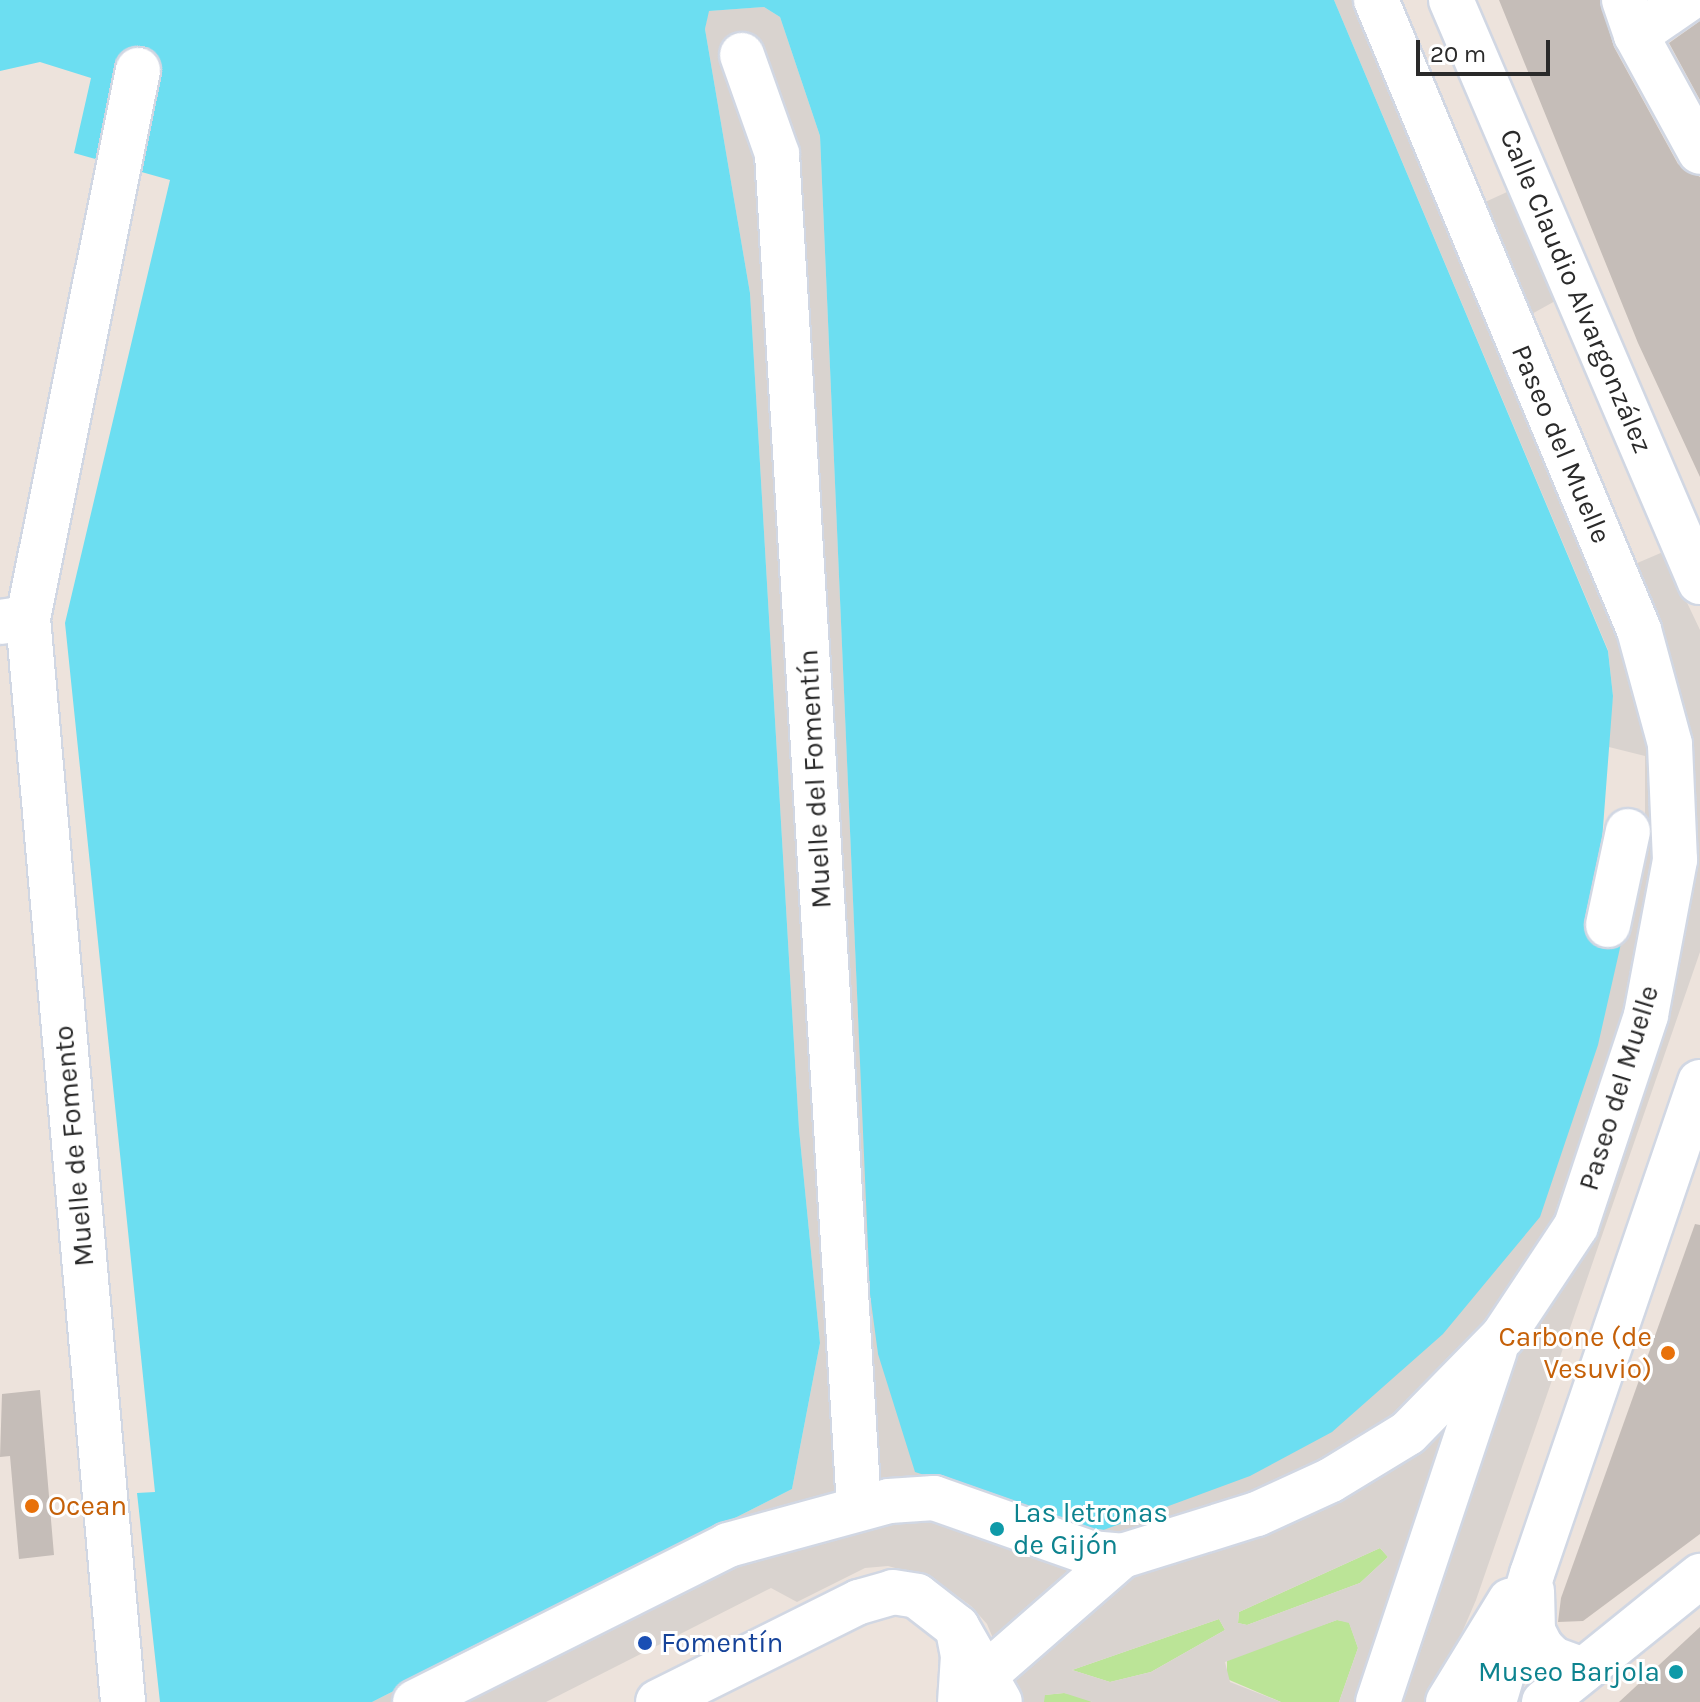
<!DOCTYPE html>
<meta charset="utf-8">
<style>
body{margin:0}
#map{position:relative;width:1700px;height:1702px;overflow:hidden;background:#ede3dc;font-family:Karla,sans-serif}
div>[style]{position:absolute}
.green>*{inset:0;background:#bbe497}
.plaza>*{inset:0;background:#d9d3cf}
.water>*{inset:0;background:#6cdef1}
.building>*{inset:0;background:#c5bdb8}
.roads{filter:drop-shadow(2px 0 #d1d7e3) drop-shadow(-2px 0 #d1d7e3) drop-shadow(0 2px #d1d7e3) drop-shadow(0 -2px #d1d7e3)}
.minor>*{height:44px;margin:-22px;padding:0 22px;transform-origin:22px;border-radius:22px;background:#fff}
.dots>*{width:22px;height:22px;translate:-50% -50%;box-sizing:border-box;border:4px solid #fff;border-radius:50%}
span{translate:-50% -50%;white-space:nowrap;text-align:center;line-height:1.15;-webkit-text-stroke:6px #fff;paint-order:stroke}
.street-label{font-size:28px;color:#2a2a2a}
.food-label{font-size:28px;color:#c56008}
.right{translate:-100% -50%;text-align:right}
.left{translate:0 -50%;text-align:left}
.culture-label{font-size:28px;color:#0d838f}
.transit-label{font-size:28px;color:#164399}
.scale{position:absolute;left:1416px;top:40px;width:134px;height:36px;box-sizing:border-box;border:4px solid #2a2a2a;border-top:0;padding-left:10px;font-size:24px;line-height:28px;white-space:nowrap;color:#2a2a2a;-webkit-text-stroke:6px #fff;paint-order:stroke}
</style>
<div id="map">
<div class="green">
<div style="clip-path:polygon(1380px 1548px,1388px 1557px,1360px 1583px,1247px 1625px,1238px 1623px,1239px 1612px)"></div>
<div style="clip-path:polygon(1219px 1619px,1225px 1630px,1151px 1672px,1110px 1682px,1072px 1670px)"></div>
<div style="clip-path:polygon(1337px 1620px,1349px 1622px,1358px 1648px,1339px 1702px,1281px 1702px,1227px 1679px,1227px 1658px)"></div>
<div style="clip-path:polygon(1064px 1693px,1080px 1695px,1092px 1702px,1044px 1702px,1044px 1695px)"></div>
</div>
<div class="plaza">
<div style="clip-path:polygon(evenodd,1334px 0,1395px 0,1483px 203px,1507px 192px,1557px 300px,1528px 316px,1635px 564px,1663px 552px,1700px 630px,1700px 952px,1476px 1600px,1432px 1702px,1339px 1702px,1358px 1648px,1349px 1623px,1337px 1620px,1225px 1662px,1230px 1682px,1281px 1702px,1092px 1702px,1064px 1693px,1045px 1695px,1044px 1702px,1020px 1702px,987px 1624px,971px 1606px,932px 1578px,888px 1566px,865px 1568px,797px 1602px,771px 1588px,546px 1702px,372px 1702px,792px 1489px,820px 1343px,799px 1129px,750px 293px,705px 29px,708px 11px,764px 7px,780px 17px,820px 136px,858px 1014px,878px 1354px,1645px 823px,1645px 756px,1605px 746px,1613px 696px,1608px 650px,1334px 0,1380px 1548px,1388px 1557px,1360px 1583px,1247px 1625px,1238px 1623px,1239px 1612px,1380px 1548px,1334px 0,1219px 1619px,1225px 1630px,1151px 1672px,1110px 1682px,1072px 1670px,1219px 1619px)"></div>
</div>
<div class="water">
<div style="clip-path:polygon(0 0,1334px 0,1608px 651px,1613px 696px,1600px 867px,1637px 873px,1598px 1045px,1540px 1217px,1443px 1334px,1332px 1432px,1250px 1476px,1098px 1532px,915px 1472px,878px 1354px,870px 1294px,820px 136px,780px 17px,764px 7px,709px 11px,705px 29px,750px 293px,799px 1129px,820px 1343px,792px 1489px,372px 1702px,160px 1702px,137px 1493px,155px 1492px,65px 623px,170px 180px,74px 153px,91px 78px,40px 62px,0 71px)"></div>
</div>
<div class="building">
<div style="clip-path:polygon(1499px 0,1600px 0,1614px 47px,1678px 164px,1700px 177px,1700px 477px,1638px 343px)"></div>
<div style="clip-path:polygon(1700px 21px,1700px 100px,1669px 43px)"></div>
<div style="clip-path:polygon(1695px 1224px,1700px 1225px,1700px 1534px,1583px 1621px,1558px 1622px,1561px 1598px)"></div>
<div style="clip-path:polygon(40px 1390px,54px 1555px,19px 1559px,10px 1456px,0 1457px,2px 1394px)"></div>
<div style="clip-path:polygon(1700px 1627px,1700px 1702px,1619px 1702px)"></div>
</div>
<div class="roads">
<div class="minor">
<div style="left:1451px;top:0;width:633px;rotate:66.84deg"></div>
<div style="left:1624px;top:0;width:37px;rotate:71deg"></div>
<div style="left:1636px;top:35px;width:133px;rotate:61.3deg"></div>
<div style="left:1636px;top:35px;width:62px;rotate:-34.5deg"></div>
<div style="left:742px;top:55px;width:105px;rotate:70.5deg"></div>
<div style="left:777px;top:154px;width:1356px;rotate:86.53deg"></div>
<div style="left:28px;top:618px;width:559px;rotate:-78.65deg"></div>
<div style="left:0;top:622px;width:28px;rotate:-8deg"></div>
<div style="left:28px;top:618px;width:1088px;rotate:84.99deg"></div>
<div style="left:1608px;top:925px;width:96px;rotate:-78deg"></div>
<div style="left:1532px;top:1591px;width:40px;rotate:88.6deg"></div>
<div style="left:1533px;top:1631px;width:18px;rotate:63deg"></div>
<div style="left:1541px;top:1647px;width:17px;rotate:45deg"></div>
<div style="left:1553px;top:1659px;width:32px;rotate:20deg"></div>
<div style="left:958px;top:1630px;width:26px;rotate:79deg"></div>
<div style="left:963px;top:1656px;width:46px;rotate:93.7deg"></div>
<div style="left:998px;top:1664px;width:164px;rotate:-41.1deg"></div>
<div style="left:415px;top:1702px;width:350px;rotate:-26.6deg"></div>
<div style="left:728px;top:1545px;width:167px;rotate:-15.3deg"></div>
<div style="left:889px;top:1501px;width:45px;rotate:-3.8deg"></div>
<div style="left:934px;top:1498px;width:165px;rotate:19.4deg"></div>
<div style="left:1090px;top:1553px;width:32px;rotate:5deg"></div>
<div style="left:1122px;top:1556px;width:141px;rotate:-17.3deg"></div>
<div style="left:1257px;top:1514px;width:81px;rotate:-24.7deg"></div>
<div style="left:1331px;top:1480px;width:90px;rotate:-31.4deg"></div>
<div style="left:1408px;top:1433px;width:136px;rotate:-45.6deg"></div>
<div style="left:1503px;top:1336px;width:132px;rotate:-56.4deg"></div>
<div style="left:1576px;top:1226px;width:222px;rotate:-71.6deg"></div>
<div style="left:1646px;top:1015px;width:158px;rotate:-79.4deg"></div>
<div style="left:1675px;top:860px;width:116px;rotate:-92.5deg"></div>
<div style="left:1670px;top:744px;width:118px;rotate:-105.2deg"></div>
<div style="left:1639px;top:630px;width:683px;rotate:-112.66deg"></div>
<div style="left:658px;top:1702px;width:225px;rotate:-26.5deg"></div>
<div style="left:859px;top:1602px;width:35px;rotate:-16deg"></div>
<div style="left:893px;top:1592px;width:24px;rotate:9deg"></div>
<div style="left:917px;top:1596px;width:51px;rotate:37.8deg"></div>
<div style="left:957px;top:1627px;width:86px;rotate:60.2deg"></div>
<div style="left:1378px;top:1702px;width:370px;rotate:-71.6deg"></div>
<div style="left:1448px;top:1702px;width:119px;rotate:-58.5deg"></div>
<div style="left:1494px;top:1702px;width:134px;rotate:-73.5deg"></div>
<div style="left:1532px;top:1574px;width:520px;rotate:-71.15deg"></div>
<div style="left:1544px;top:1702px;width:201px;rotate:-38.9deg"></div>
</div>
</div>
<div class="dots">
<div style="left:1668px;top:1353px;background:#e8710a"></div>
<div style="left:32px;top:1506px;background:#e8710a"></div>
<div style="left:997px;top:1529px;background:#0f9aa8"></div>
<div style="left:645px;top:1643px;background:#1a4fb4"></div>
<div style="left:1676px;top:1672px;background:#0f9aa8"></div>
</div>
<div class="street-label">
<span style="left:1576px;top:291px;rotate:67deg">Calle Claudio Alvargonzález</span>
<span style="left:1561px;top:444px;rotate:67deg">Paseo del Muelle</span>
<span style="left:815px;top:779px;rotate:-93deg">Muelle del Fomentín</span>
<span style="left:1619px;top:1088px;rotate:-73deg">Paseo del Muelle</span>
<span style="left:74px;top:1146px;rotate:-95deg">Muelle de Fomento</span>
</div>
<div class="food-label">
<span class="right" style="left:1652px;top:1353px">Carbone (de<br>Vesuvio)</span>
<span class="left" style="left:48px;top:1506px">Ocean</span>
</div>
<div class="culture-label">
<span class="left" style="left:1013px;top:1529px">Las letronas<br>de Gijón</span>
<span class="right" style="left:1660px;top:1672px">Museo Barjola</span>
</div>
<div class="transit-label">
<span class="left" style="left:661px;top:1643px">Fomentín</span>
</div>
<div class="scale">20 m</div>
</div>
